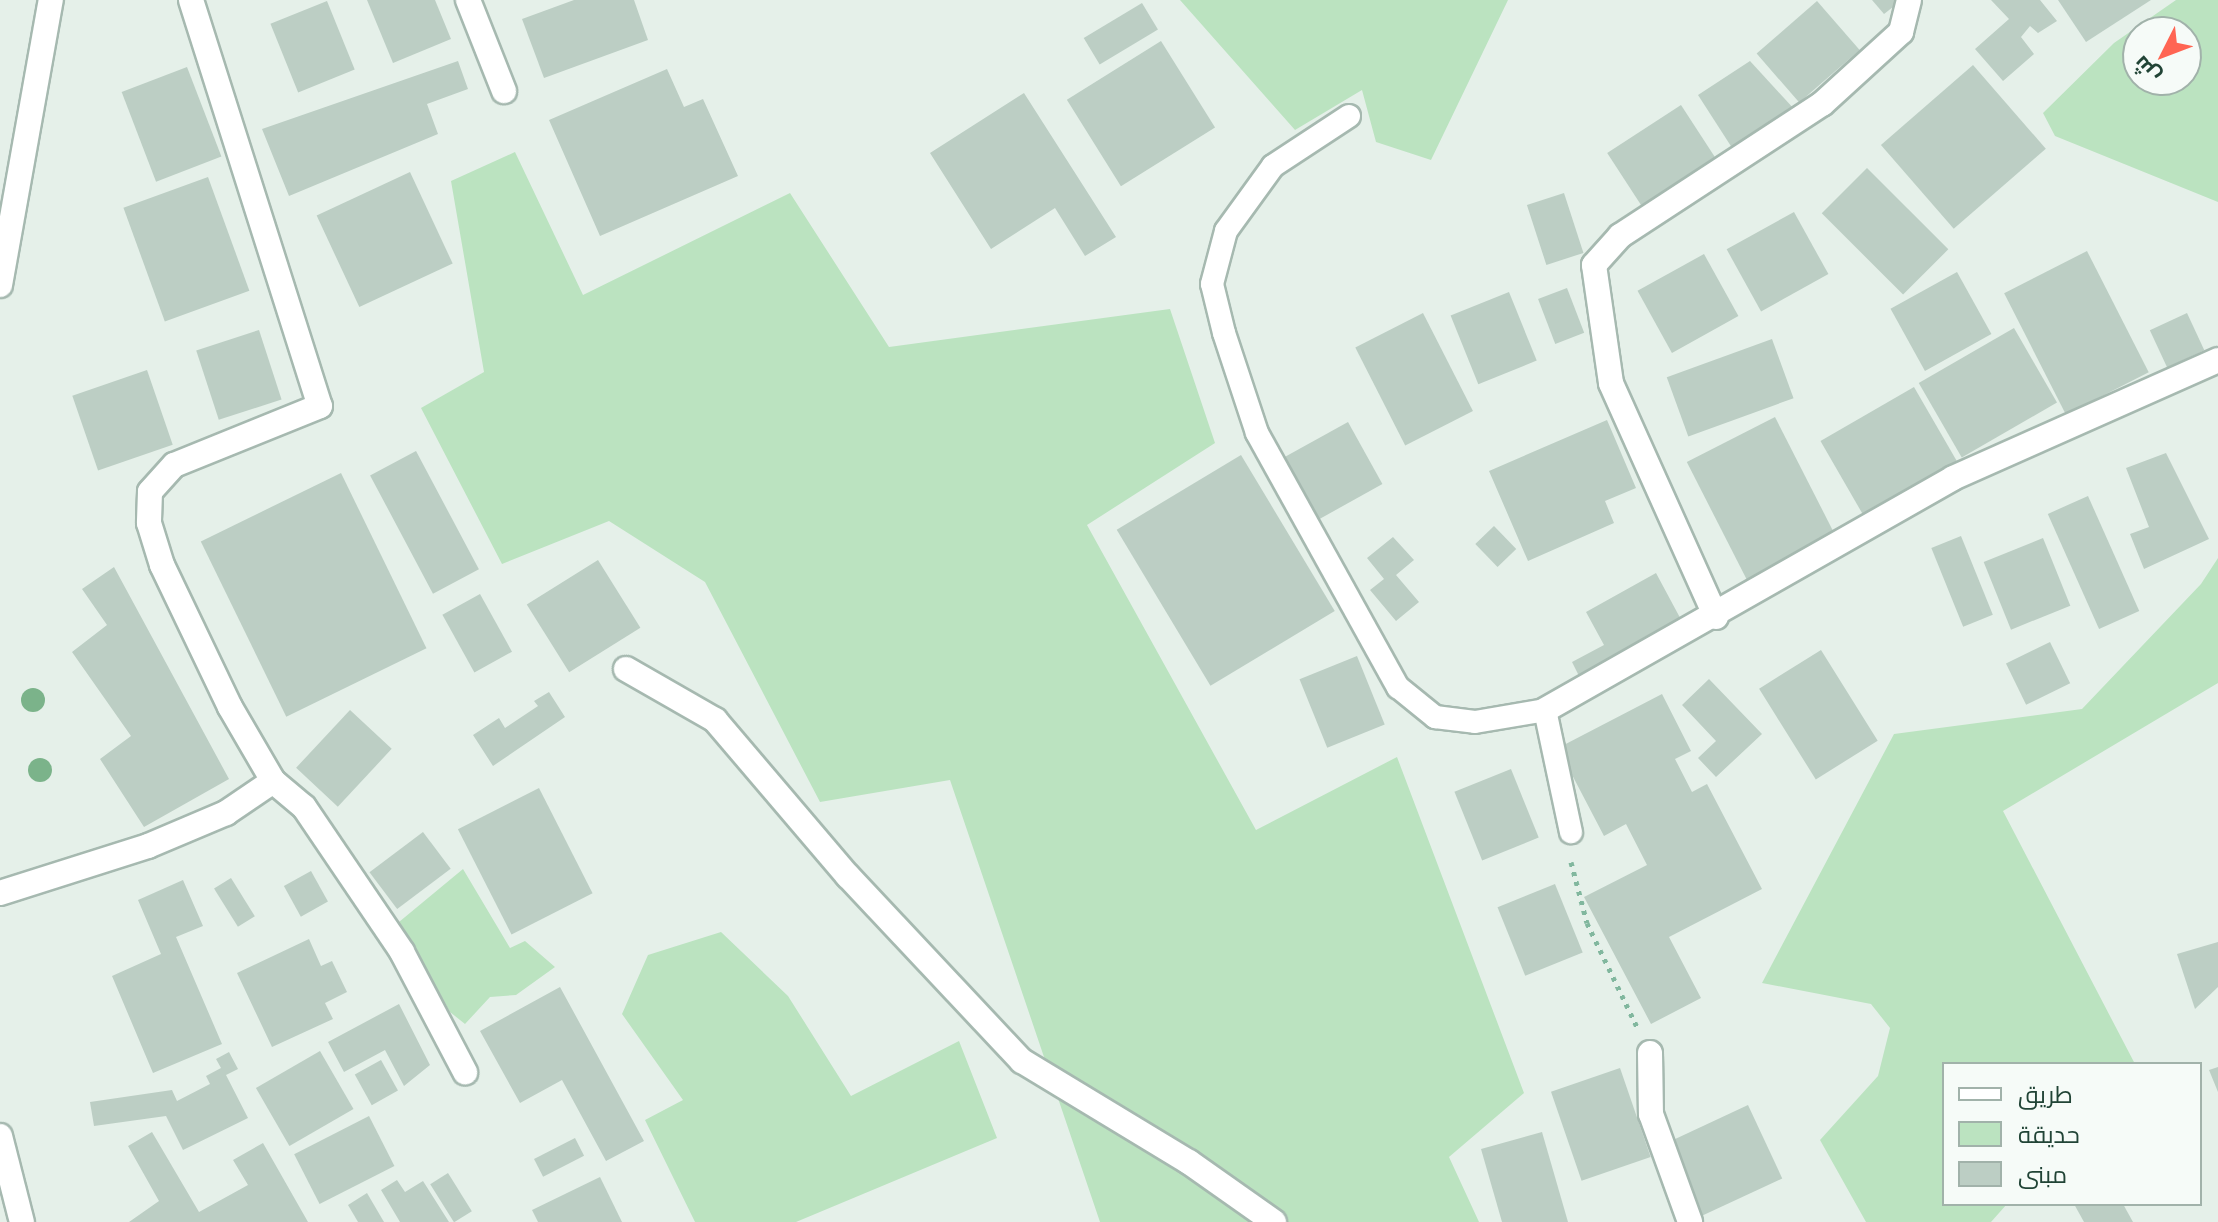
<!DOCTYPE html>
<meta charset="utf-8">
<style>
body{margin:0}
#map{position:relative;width:2218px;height:1222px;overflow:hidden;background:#e5f0e9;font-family:"Exo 2",Cairo,sans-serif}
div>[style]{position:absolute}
.green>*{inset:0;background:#bbe3c0}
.building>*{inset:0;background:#bccec4;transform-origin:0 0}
.path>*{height:5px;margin-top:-2.5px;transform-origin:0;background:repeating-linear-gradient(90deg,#81b79e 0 4px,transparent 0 10px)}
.roads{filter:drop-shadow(2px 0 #a6b9b0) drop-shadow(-2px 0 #a6b9b0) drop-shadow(0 2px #a6b9b0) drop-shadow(0 -2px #a6b9b0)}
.lane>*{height:22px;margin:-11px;padding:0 11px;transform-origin:11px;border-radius:11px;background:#fff}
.street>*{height:24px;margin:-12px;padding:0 12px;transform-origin:12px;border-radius:12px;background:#fff}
.secondary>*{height:24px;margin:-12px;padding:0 12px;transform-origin:12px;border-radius:12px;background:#fff}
.trees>*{width:24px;height:24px;margin:-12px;border-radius:50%;background:#7bb38a}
span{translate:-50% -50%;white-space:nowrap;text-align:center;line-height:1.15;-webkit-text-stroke:8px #f6fbf8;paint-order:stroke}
.legend{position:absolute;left:1942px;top:1062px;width:260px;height:144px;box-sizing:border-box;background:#f6fbf8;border:2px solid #a1b2aa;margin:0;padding:10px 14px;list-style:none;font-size:24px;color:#214436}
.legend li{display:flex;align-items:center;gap:16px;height:40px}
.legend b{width:40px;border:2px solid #a1b2aa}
.north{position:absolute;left:2122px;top:16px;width:80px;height:80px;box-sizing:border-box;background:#f6fbf8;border:2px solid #a1b2aa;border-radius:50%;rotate:228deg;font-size:22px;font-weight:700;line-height:32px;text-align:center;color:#214436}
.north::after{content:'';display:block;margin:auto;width:28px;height:36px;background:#ff6553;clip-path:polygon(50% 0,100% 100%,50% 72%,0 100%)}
</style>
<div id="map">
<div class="green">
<div style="clip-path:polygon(1180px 0,1508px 0,1431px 160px,1376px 142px,1362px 90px,1295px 130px)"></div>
<div style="clip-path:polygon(evenodd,2176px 0,2218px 0,2218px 202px,2055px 136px,2043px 113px,2114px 43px,2176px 0,2138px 32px,2186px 32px,2186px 80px,2138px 80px,2138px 32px)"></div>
<div style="clip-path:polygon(515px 152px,583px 295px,790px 193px,889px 347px,1170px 309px,1215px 443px,1087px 525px,1256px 830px,1397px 757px,1524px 1093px,1449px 1157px,1479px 1222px,1100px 1222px,950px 780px,820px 802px,705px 582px,609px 521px,502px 564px,421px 408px,484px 372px,451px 181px)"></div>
<div style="clip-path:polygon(2218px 558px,2218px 683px,2003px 811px,2135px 1064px,1944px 1064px,1944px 1204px,2007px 1204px,1991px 1222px,1866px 1222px,1820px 1140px,1878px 1076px,1890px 1028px,1871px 1004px,1762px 983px,1894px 734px,2082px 709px,2201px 584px)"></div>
<div style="clip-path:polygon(463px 869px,510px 948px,525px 941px,555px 967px,516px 995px,490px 997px,465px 1024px,450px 1012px,399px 922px)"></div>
<div style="clip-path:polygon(721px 932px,788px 996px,851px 1096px,959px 1041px,997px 1138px,796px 1222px,695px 1222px,645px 1120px,683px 1100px,622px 1014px,648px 955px)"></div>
</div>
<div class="building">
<div style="clip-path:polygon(367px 0,435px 0,451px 39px,393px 63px)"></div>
<div style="clip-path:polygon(574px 0,634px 0,648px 40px,544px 78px,522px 19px)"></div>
<div style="clip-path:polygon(1872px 0,1902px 0,1884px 14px)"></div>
<div style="clip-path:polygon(1991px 0,2040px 0,2057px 21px,2038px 33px,2030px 26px,2021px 37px,2034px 54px,2003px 81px,1975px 49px,2009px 19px)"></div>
<div style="clip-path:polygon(2058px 0,2151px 0,2086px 42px)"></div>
<div style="left:327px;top:1px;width:74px;height:61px;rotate:68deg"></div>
<div style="left:1817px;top:1px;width:65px;height:80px;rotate:49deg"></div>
<div style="left:1142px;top:3px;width:31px;height:68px;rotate:59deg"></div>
<div style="left:1161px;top:41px;width:102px;height:111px;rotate:58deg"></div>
<div style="clip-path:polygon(458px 61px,468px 89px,427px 104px,438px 134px,289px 196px,262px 129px)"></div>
<div style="clip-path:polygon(1750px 61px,1795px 110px,1736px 154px,1698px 95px)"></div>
<div style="left:1973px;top:65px;width:111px;height:122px;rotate:49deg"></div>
<div style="left:187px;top:67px;width:96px;height:70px;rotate:69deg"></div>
<div style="clip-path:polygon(667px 69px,684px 107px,703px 99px,738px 176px,600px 236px,549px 120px)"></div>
<div style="clip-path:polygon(1024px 93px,1116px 237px,1085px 256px,1055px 208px,991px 249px,930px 153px)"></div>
<div style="left:1681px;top:105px;width:69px;height:88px;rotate:57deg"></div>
<div style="left:1867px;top:168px;width:115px;height:64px;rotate:45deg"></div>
<div style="left:410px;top:172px;width:101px;height:103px;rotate:65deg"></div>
<div style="left:208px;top:177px;width:121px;height:90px;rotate:70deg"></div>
<div style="left:1564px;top:193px;width:63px;height:39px;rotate:72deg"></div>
<div style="left:1794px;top:212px;width:71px;height:77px;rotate:61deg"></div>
<div style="left:2087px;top:251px;width:136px;height:93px;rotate:63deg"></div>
<div style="left:1704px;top:254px;width:71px;height:76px;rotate:61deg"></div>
<div style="left:1957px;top:272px;width:71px;height:76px;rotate:61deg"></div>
<div style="left:1567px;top:288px;width:48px;height:31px;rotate:69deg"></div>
<div style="left:1509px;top:292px;width:74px;height:63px;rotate:68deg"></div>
<div style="left:1423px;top:313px;width:110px;height:76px;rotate:63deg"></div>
<div style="left:2187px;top:313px;width:41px;height:41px;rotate:65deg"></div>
<div style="left:2014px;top:328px;width:86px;height:110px;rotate:60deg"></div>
<div style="left:259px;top:330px;width:73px;height:66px;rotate:72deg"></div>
<div style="left:1772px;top:339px;width:63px;height:112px;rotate:70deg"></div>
<div style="left:147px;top:370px;width:79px;height:79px;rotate:71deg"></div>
<div style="left:1914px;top:387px;width:87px;height:108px;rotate:60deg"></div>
<div style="left:1775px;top:417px;width:134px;height:99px;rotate:63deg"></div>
<div style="clip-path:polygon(1607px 420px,1636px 488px,1605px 501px,1614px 523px,1528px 561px,1489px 471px)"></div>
<div style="left:1348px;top:422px;width:71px;height:76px;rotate:61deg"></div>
<div style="left:416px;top:451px;width:134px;height:52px;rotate:62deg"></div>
<div style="clip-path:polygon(2166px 453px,2209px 539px,2144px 569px,2130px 534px,2149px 527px,2126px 468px)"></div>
<div style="left:1241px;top:455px;width:182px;height:145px;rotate:59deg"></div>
<div style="left:341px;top:473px;width:195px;height:156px;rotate:64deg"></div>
<div style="left:2088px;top:496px;width:126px;height:44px;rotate:66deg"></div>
<div style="left:1494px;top:526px;width:32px;height:26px;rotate:46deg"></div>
<div style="left:1961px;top:536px;width:85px;height:32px;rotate:68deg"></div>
<div style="clip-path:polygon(1393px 537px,1414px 560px,1396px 575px,1419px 602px,1396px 621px,1370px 590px,1384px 579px,1367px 558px)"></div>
<div style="left:2043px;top:538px;width:73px;height:64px;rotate:68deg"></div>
<div style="left:598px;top:560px;width:80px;height:84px;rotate:58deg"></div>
<div style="clip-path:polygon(114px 567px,229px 779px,144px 827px,100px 759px,131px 736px,72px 652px,107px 625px,82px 589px)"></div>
<div style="clip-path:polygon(1656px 573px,1685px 627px,1582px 682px,1572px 662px,1604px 645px,1586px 612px)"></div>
<div style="left:480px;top:594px;width:66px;height:43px;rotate:61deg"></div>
<div style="left:2050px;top:642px;width:46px;height:49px;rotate:64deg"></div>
<div style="left:1821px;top:650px;width:107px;height:73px;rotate:58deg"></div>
<div style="left:1357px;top:656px;width:74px;height:62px;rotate:68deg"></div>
<div style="clip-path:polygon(1709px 679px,1762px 734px,1716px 777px,1698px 758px,1716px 741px,1682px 705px)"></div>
<div style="clip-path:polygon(549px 692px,565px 717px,493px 766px,473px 735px,499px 718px,505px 728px,538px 706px,534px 701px)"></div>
<div style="clip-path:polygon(1662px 694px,1691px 751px,1675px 759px,1692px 792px,1707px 784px,1762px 889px,1669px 937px,1701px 998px,1651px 1024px,1584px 897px,1647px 865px,1626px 824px,1604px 836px,1558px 748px)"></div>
<div style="left:350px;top:710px;width:57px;height:79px;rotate:43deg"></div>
<div style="left:1511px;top:769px;width:74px;height:61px;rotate:68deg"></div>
<div style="left:539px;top:788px;width:118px;height:91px;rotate:63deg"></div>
<div style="left:423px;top:832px;width:46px;height:67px;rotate:53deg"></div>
<div style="left:311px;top:871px;width:35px;height:31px;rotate:61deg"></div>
<div style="left:231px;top:878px;width:45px;height:20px;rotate:58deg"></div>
<div style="clip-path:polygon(183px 880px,203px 926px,176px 937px,222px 1044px,153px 1073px,112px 976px,161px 954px,138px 900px)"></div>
<div style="left:1555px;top:884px;width:74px;height:62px;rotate:68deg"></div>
<div style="clip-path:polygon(309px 939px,321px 966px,332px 961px,347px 992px,325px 1003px,333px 1019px,272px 1047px,237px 973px)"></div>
<div style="clip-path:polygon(2218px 942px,2218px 987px,2195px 1009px,2177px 954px)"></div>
<div style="clip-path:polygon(560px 987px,644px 1141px,606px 1161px,562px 1080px,520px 1103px,480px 1031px)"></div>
<div style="clip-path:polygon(399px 1004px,430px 1065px,404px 1086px,385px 1050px,344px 1072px,328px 1042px)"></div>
<div style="left:320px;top:1051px;width:67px;height:74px;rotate:60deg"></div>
<div style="clip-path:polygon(229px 1052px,238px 1069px,226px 1075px,248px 1118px,183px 1150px,166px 1116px,94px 1126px,90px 1102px,172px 1090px,177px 1101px,210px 1084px,206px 1076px,221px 1068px,216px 1059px)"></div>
<div style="left:381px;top:1060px;width:35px;height:30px;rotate:61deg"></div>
<div style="clip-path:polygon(2218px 1067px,2218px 1092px,2209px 1070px)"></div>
<div style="left:1620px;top:1068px;width:94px;height:73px;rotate:71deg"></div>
<div style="left:1748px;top:1105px;width:81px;height:88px;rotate:65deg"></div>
<div style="left:369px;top:1116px;width:56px;height:84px;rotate:63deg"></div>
<div style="clip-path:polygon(152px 1132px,199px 1212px,248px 1185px,233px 1160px,263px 1143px,308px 1222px,129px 1222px,159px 1201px,128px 1146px)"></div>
<div style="clip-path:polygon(1542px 1132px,1568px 1222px,1502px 1222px,1481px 1149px)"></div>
<div style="left:575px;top:1138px;width:20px;height:46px;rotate:63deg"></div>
<div style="left:448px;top:1173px;width:45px;height:21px;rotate:58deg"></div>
<div style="clip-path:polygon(600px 1177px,622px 1222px,538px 1222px,532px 1210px)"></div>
<div style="clip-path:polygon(397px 1180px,405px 1192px,423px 1181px,449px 1222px,400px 1222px,381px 1190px)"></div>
<div style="clip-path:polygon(367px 1193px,384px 1222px,358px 1222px,348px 1205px)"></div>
<div style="clip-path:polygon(2074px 1204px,2123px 1204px,2133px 1222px,2084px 1222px)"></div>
</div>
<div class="path">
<div style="left:1571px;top:862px;width:63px;rotate:75.3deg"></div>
<div style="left:1587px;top:923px;width:115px;rotate:64.3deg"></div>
</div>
<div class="roads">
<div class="lane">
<div style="left:1349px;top:116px;width:91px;rotate:146.7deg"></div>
<div style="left:1273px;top:166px;width:80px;rotate:125.9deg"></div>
<div style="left:1226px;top:231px;width:55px;rotate:104.8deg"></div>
<div style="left:1212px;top:284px;width:50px;rotate:76.2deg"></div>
<div style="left:1224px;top:333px;width:105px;rotate:71.7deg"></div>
<div style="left:1257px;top:433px;width:291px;rotate:61deg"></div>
<div style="left:1398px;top:687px;width:48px;rotate:39deg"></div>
<div style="left:1435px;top:717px;width:40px;rotate:7.1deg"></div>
<div style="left:1475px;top:722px;width:71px;rotate:-9.7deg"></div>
<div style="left:1545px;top:710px;width:125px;rotate:78deg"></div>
</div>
<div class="street">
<div style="left:191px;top:0;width:426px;rotate:72.4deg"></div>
<div style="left:320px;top:406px;width:157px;rotate:158deg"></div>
<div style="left:174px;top:465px;width:36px;rotate:132deg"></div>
<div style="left:150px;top:492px;width:31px;rotate:92deg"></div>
<div style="left:149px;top:523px;width:44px;rotate:72.8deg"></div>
<div style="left:162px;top:565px;width:157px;rotate:64.4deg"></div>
<div style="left:230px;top:707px;width:86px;rotate:59.8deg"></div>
<div style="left:273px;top:781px;width:40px;rotate:40deg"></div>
<div style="left:304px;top:807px;width:175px;rotate:55.9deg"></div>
<div style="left:402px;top:952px;width:136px;rotate:62.3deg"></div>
<div style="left:468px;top:0;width:98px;rotate:68.4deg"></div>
<div style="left:1716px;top:617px;width:256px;rotate:-114.2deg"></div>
<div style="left:1611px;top:383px;width:119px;rotate:-98.2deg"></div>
<div style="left:1594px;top:265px;width:39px;rotate:-48deg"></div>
<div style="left:1620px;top:236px;width:241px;rotate:-33.2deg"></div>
<div style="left:1822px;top:104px;width:107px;rotate:-42.3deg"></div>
<div style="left:1901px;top:32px;width:33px;rotate:-76deg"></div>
<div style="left:626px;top:669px;width:103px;rotate:29.8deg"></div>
<div style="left:715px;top:720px;width:205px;rotate:49.6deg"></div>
<div style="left:848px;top:876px;width:254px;rotate:46.8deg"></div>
<div style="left:1022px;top:1061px;width:195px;rotate:31.2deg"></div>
<div style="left:1189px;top:1162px;width:104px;rotate:35.2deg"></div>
<div style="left:1545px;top:710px;width:469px;rotate:-29.6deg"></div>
<div style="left:1953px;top:478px;width:290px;rotate:-24deg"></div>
<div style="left:0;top:893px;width:155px;rotate:-17.6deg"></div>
<div style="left:148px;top:846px;width:85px;rotate:-22.9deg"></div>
<div style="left:226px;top:813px;width:57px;rotate:-34.2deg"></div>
<div style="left:1650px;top:1053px;width:61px;rotate:89.1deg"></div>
<div style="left:1651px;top:1114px;width:115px;rotate:70.1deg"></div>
</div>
<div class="secondary">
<div style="left:0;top:285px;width:290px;rotate:-79.9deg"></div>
<div style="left:0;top:1136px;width:89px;rotate:75.7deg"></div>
</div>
</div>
<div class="trees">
<div style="left:33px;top:700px"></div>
<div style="left:40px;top:770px"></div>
</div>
<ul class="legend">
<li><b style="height:10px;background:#fff"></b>طريق</li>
<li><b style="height:22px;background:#bbe3c0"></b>حديقة</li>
<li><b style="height:22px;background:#bccec4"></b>مبنى</li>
</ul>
<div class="north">ش</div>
</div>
